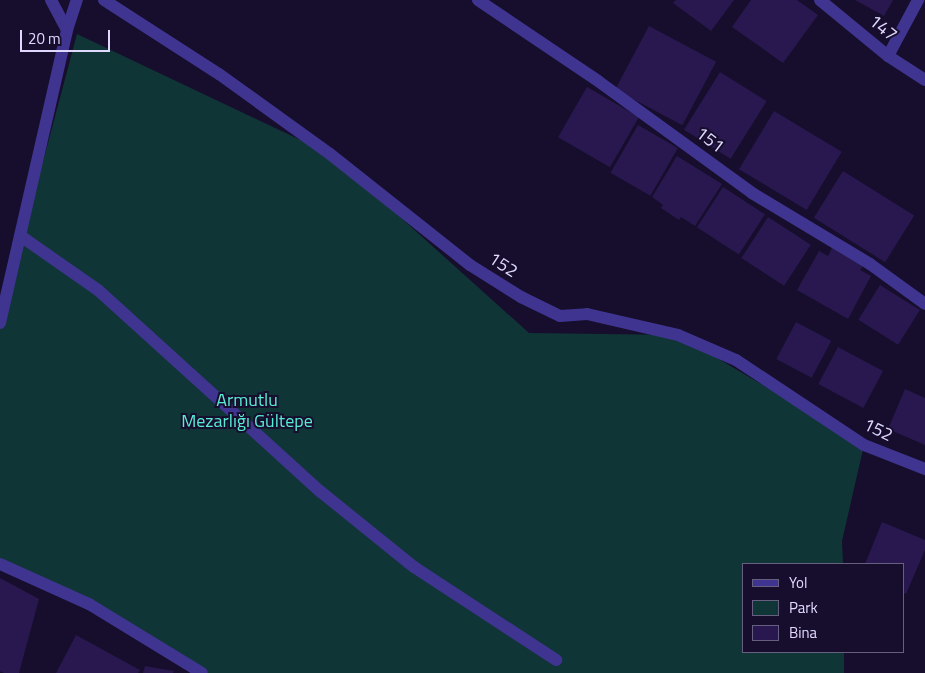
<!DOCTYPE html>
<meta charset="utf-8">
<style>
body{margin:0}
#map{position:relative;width:925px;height:673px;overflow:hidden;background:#160e2c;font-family:"Titillium Web",sans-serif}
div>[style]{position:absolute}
.green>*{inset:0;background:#103537}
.building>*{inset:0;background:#28184f;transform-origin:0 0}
.minor>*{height:12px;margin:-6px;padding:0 6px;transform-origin:6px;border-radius:6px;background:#3f3490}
span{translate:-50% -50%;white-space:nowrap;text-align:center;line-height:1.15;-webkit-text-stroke:4px #160e2c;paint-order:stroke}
.street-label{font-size:18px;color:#e0d9ff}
.park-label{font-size:18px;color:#57edd4}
.legend{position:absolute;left:742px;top:563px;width:162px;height:90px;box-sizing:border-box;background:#160e2c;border:1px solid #675f80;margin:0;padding:6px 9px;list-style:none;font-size:15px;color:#e0d9ff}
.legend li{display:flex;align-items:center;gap:10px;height:25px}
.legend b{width:25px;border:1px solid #675f80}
.scale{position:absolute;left:20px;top:30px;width:90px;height:22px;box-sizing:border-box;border:2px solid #e0d9ff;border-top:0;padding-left:6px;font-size:15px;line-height:18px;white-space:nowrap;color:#e0d9ff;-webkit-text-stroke:4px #160e2c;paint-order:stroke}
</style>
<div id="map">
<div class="green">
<div style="clip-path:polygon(77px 34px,330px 154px,529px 333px,678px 335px,864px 445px,842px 541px,843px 564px,744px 564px,744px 652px,844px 652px,844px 673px,202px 673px,89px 604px,0 564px,0 323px)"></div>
</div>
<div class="building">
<div style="clip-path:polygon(676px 0,734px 0,711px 31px,673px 3px)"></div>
<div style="clip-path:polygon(751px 0,797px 0,818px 15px,783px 63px,732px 27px)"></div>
<div style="clip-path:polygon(855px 0,893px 0,884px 16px)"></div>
<div style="left:649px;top:26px;width:76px;height:72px;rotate:28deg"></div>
<div style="left:720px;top:72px;width:55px;height:68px;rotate:32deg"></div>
<div style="left:587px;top:87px;width:60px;height:58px;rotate:30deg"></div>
<div style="left:774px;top:111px;width:79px;height:68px;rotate:31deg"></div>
<div style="left:638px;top:125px;width:46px;height:55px;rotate:30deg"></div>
<div style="clip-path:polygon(677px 156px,722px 184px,695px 226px,681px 217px,679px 220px,661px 208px,663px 205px,652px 197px)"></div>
<div style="left:843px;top:171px;width:84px;height:55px;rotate:32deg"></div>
<div style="left:723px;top:187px;width:50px;height:48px;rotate:33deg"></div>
<div style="left:768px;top:217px;width:51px;height:49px;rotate:33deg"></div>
<div style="clip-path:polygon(832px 248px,863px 266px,860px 270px,871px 276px,848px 319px,797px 290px,819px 251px,828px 256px)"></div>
<div style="left:880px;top:285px;width:47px;height:41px;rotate:32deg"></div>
<div style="left:796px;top:322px;width:40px;height:42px;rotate:28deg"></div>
<div style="left:838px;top:347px;width:51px;height:42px;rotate:28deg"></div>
<div style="clip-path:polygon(905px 389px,925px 398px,925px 445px,888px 429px)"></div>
<div style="clip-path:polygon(882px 522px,925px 540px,925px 550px,906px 594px,904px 593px,904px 564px,865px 564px)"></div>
<div style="clip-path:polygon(0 578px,39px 599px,19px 673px,4px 673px,0 671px)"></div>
<div style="clip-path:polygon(76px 635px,140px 670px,138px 673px,56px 673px)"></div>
<div style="clip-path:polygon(145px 666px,174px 671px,173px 673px,143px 673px)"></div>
</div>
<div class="minor">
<div style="left:51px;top:0;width:34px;rotate:62deg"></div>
<div style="left:104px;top:0;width:137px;rotate:32.8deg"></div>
<div style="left:219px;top:74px;width:137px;rotate:35.8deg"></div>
<div style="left:330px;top:154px;width:179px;rotate:38.4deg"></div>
<div style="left:470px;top:265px;width:60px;rotate:32.1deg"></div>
<div style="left:521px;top:297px;width:43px;rotate:26deg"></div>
<div style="left:560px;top:316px;width:27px;rotate:-4deg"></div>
<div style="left:587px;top:314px;width:93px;rotate:13deg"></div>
<div style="left:678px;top:335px;width:63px;rotate:23.3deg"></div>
<div style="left:736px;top:360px;width:154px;rotate:33.6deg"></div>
<div style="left:864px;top:445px;width:66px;rotate:21.5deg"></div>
<div style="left:478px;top:0;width:145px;rotate:34deg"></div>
<div style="left:598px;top:81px;width:190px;rotate:36deg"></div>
<div style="left:752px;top:193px;width:138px;rotate:31deg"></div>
<div style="left:870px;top:264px;width:68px;rotate:36deg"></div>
<div style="left:820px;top:0;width:88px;rotate:39.5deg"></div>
<div style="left:888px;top:56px;width:44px;rotate:33deg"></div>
<div style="left:888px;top:56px;width:64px;rotate:-61.8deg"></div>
<div style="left:22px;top:237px;width:93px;rotate:34.9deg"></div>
<div style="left:98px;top:290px;width:301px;rotate:42.2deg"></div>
<div style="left:321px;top:492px;width:119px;rotate:38.9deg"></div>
<div style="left:414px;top:567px;width:170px;rotate:33.2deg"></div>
<div style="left:0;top:323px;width:301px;rotate:-77.1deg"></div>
<div style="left:67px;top:30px;width:32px;rotate:-72deg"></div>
<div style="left:0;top:564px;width:98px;rotate:24.2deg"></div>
<div style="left:89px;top:604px;width:132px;rotate:31.4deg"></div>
</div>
<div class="street-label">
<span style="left:883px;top:28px;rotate:39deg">147</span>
<span style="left:710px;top:140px;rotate:37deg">151</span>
<span style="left:503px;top:265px;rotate:33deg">152</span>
<span style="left:878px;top:430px;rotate:26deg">152</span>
</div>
<div class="park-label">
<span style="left:247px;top:411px">Armutlu<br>Mezarlığı Gültepe</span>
</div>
<ul class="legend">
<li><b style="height:6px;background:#3f3490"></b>Yol</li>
<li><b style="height:14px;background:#103537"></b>Park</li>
<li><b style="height:14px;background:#28184f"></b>Bina</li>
</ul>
<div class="scale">20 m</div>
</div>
